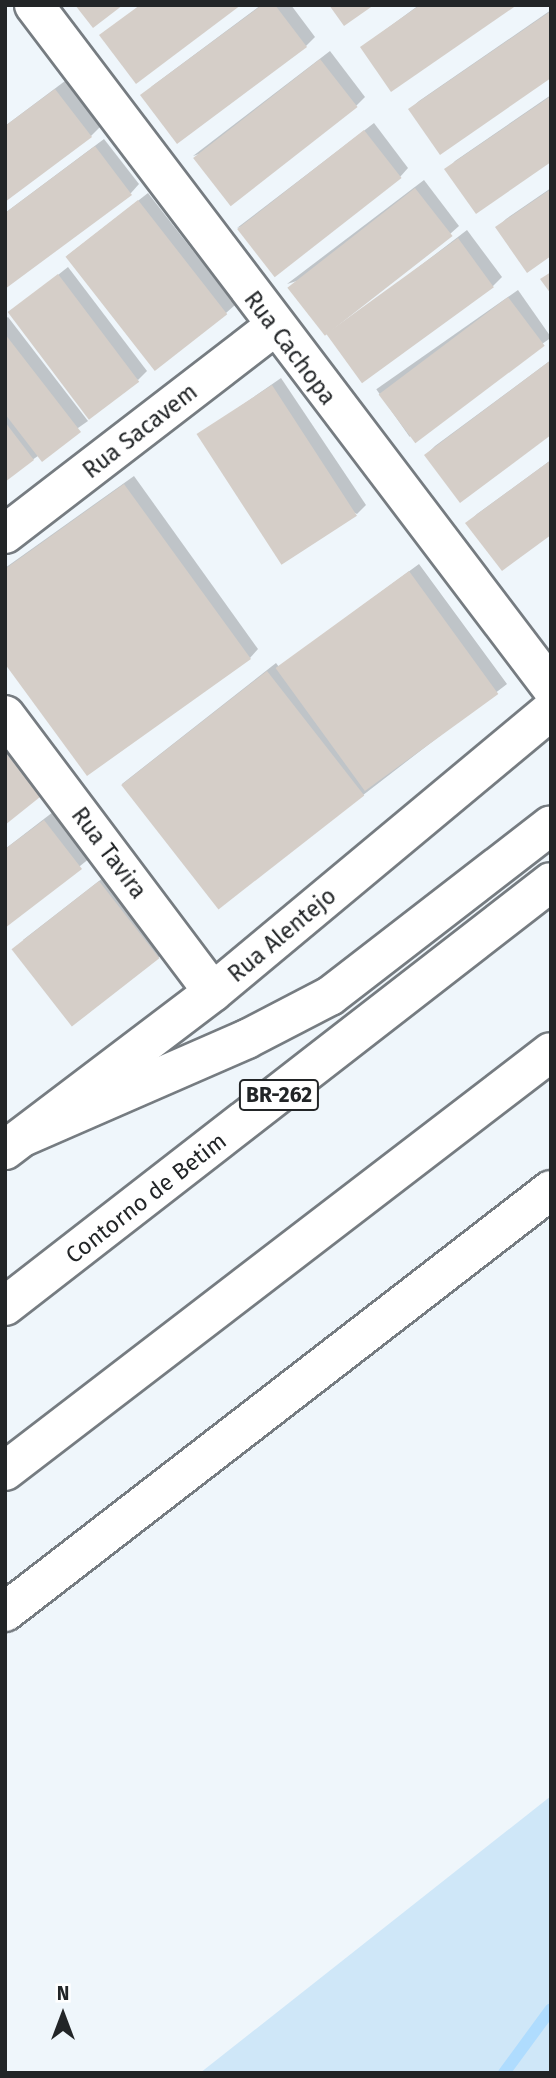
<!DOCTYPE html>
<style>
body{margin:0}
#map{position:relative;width:556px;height:2078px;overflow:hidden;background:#eff6fb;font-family:"Fira Sans",sans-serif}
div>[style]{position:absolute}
.green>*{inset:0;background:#cfe7f8}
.shadow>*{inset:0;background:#0003;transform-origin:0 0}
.stream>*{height:12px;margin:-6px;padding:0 6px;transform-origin:6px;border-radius:6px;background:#afdcfe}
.building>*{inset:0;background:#d5cec8;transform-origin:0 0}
.roads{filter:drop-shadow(2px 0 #767c81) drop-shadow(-2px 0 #767c81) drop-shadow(0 2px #767c81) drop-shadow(0 -2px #767c81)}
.minor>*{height:38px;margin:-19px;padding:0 19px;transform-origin:19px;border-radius:19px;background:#fff}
.highway>*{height:38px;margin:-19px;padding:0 19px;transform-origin:19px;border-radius:19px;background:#fff}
span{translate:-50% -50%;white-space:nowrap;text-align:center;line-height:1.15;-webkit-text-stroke:5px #fff;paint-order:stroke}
.shield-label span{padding:2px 5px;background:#fff;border:2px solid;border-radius:5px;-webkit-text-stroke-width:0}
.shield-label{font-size:21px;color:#222527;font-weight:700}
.street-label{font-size:23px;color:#222527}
.frame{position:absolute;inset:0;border:7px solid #222527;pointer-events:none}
.north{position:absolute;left:28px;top:1980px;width:70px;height:70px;-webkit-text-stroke:5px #fff;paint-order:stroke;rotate:0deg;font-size:19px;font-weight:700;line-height:28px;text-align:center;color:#222527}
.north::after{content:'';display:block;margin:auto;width:24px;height:32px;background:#222527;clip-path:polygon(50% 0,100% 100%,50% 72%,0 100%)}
</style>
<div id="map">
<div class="green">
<div style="clip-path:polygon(551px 1796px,551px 2073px,200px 2073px)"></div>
</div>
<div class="shadow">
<div style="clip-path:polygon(261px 5px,291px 5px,315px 37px,306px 46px,151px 87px)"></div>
<div style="clip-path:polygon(419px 5px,514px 5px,362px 47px)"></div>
<div style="clip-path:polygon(551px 10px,551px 76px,410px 109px,419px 101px)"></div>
<div style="clip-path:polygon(330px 51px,365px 97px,356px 106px,193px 156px)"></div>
<div style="clip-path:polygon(65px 81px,100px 127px,91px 136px,5px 126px)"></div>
<div style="clip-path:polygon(551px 95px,551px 160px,447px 170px,455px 161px)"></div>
<div style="clip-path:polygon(374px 123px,408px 168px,400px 177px,237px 228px)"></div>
<div style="clip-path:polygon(104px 139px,139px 184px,131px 193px,5px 213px)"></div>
<div style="clip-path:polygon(424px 180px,459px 226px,450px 234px,287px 284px)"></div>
<div style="clip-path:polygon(551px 188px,551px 254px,497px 228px,506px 219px)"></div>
<div style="clip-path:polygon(148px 193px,235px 305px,226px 313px,67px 256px)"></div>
<div style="clip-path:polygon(467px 230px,502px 277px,493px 286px,330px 335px)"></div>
<div style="clip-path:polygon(68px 267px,147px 371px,138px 380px,10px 313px)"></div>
<div style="left:518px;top:290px;width:58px;height:173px;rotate:55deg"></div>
<div style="clip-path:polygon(8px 317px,88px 421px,5px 479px,5px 319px)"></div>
<div style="clip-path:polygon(551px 360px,551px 433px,426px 455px,435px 446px)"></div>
<div style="clip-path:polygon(281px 378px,366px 505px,357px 514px,199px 435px)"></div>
<div style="clip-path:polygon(551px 460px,551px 533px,468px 523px,477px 514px)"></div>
<div style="clip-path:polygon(134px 476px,258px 649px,250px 658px,5px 661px,5px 568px)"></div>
<div style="clip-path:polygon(419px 564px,507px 684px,218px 907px,122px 784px,276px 663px,279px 667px)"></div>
<div style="clip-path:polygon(5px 746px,48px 787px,5px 822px)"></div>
<div style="clip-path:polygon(53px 812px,90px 858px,5px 926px,5px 849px)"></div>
<div style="clip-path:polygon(108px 874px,167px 949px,158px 958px,23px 940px)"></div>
</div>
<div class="stream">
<div style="left:504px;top:2073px;width:79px;rotate:-53.7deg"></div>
</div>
<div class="building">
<div style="clip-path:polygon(75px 5px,123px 5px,93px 28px)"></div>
<div style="clip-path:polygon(140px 5px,241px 5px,136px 84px,99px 35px)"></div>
<div style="clip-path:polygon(262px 5px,275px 5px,307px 47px,177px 144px,140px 95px)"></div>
<div style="clip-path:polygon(329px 5px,374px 5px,344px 26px)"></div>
<div style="clip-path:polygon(420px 5px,517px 5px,391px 92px,360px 47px)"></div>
<div style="clip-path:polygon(551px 11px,551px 78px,440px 155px,408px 109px)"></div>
<div style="left:320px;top:59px;width:61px;height:161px;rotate:52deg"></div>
<div style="clip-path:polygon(55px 89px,92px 137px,5px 202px,5px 126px)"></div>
<div style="clip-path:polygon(551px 96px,551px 162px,476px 214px,444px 169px)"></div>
<div style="left:364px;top:130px;width:61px;height:161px;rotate:52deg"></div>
<div style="clip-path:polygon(95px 146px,132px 195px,5px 289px,5px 213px)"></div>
<div style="left:415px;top:188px;width:61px;height:162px;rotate:52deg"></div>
<div style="clip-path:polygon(551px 189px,551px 256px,527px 273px,495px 227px)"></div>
<div style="left:138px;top:200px;width:145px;height:92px;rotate:52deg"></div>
<div style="left:458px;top:238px;width:61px;height:163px;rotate:54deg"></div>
<div style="clip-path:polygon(551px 272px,551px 294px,540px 279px)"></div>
<div style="left:58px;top:274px;width:135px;height:63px;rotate:53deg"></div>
<div style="left:508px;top:297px;width:61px;height:162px;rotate:53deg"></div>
<div style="clip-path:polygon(5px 334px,81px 432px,42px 462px,5px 414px)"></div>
<div style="clip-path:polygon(551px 360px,551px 435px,460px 503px,424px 455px)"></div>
<div style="left:272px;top:385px;width:156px;height:90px;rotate:57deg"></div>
<div style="clip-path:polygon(5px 422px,34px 460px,5px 482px)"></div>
<div style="clip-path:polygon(551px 460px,551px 535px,502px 571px,465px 523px)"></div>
<div style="clip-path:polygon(124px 484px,251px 659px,87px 776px,5px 664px,5px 569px)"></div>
<div style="left:409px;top:571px;width:152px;height:165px;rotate:54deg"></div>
<div style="left:267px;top:671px;width:158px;height:185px;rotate:52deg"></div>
<div style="clip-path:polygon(5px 752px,40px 797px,5px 825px)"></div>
<div style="clip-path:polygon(44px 820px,82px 869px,5px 928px,5px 849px)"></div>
<div style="left:99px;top:881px;width:98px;height:111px;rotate:52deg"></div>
</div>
<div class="roads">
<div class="minor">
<div style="left:34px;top:5px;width:856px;rotate:52.84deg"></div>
<div style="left:5px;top:534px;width:339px;rotate:-37.6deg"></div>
<div style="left:5px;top:715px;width:346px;rotate:53.1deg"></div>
<div style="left:5px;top:1150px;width:261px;rotate:-37.2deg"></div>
<div style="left:213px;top:992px;width:440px;rotate:-39.8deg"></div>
<div style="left:5px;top:1612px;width:690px;rotate:-37.7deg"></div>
</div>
<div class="highway">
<div style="left:25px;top:1136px;width:242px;rotate:-23.6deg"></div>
<div style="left:247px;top:1039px;width:93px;rotate:-27.4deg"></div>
<div style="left:330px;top:996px;width:279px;rotate:-37.7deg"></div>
<div style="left:5px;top:1306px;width:691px;rotate:-37.83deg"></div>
<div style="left:5px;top:1471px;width:688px;rotate:-37.5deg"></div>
</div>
</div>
<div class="shield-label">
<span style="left:279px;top:1095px">BR-262</span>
</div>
<div class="street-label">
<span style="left:290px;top:348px;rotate:53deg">Rua Cachopa</span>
<span style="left:140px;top:431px;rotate:-38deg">Rua Sacavem</span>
<span style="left:109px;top:853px;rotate:53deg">Rua Tavira</span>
<span style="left:282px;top:935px;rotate:-40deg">Rua Alentejo</span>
<span style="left:146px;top:1198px;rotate:-38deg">Contorno de Betim</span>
</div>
<div class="frame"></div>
<div class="north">N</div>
</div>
